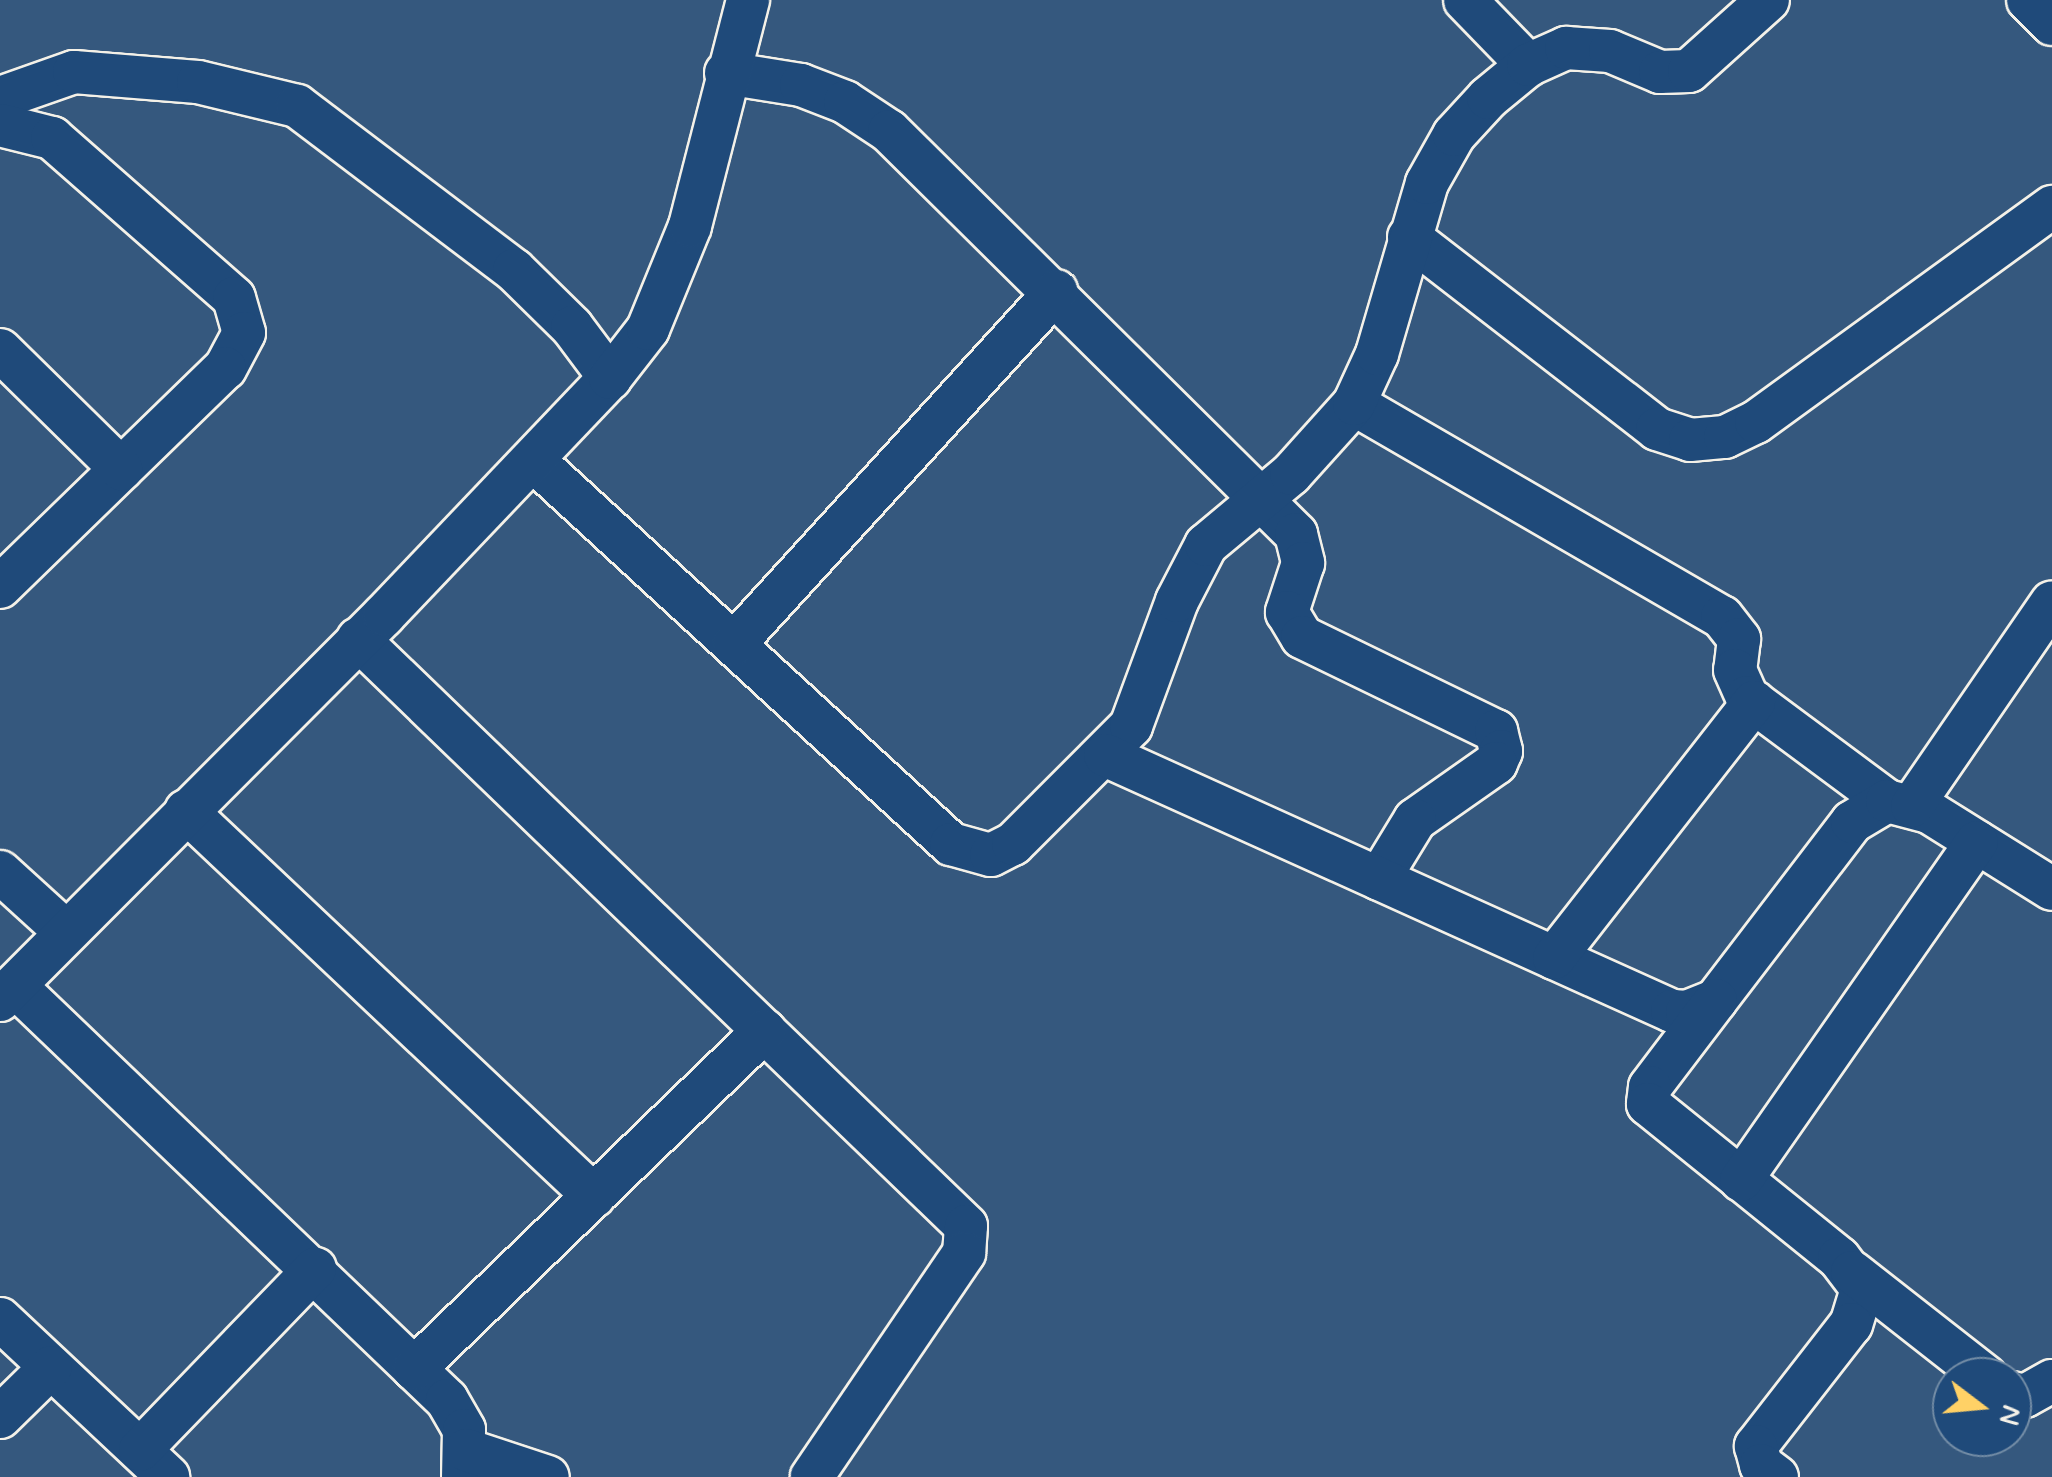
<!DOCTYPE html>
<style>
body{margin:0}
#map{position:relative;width:2052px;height:1477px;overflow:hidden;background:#35587e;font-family:Mynerve,sans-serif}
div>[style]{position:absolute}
.roads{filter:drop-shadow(2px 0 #f4f1e8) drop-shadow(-2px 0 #f4f1e8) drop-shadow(0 2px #f4f1e8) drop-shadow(0 -2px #f4f1e8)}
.minor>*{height:42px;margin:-21px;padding:0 21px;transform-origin:21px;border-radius:21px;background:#1f4a7a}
span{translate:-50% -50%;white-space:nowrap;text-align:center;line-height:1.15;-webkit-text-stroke:8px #1f4a7a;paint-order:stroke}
.north{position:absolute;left:1932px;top:1357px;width:100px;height:100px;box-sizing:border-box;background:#1f4a7a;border:2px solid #748da6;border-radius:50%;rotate:106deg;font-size:28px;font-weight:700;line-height:40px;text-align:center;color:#f4f1e8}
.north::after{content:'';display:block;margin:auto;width:35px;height:45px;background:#ffd166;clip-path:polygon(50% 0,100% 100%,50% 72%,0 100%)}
</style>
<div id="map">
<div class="roads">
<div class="minor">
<div style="left:1465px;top:0;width:91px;rotate:45.9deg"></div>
<div style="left:2028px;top:0;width:34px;rotate:45deg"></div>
<div style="left:726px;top:73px;width:76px;rotate:9.1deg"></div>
<div style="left:801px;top:85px;width:47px;rotate:21.1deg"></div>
<div style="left:845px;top:102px;width:53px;rotate:33.4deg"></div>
<div style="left:889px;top:131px;width:573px;rotate:44.72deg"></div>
<div style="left:1296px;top:534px;width:30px;rotate:76deg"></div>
<div style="left:1303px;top:563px;width:52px;rotate:108.1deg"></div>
<div style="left:1287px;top:612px;width:29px;rotate:59deg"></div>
<div style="left:1302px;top:637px;width:216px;rotate:25.9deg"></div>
<div style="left:1496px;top:731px;width:21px;rotate:76deg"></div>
<div style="left:1501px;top:751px;width:13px;rotate:113deg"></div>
<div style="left:1496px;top:763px;width:99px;rotate:144.9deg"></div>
<div style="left:1415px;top:820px;width:69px;rotate:121.4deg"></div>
<div style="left:0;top:98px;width:78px;rotate:-19.4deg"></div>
<div style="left:74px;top:72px;width:124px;rotate:4.6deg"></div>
<div style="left:198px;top:82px;width:102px;rotate:13.6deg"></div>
<div style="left:297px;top:106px;width:272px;rotate:37.1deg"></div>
<div style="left:514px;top:270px;width:81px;rotate:44.5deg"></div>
<div style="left:572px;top:327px;width:64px;rotate:53.3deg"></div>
<div style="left:0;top:125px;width:54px;rotate:14deg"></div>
<div style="left:52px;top:138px;width:242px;rotate:41.3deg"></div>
<div style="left:234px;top:298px;width:36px;rotate:74deg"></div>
<div style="left:244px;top:333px;width:40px;rotate:118deg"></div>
<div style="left:225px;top:368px;width:314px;rotate:135.8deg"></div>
<div style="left:1409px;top:237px;width:314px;rotate:37.7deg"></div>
<div style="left:1657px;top:429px;width:35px;rotate:18deg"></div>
<div style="left:1690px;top:440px;width:35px;rotate:-5deg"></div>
<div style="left:1725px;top:437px;width:34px;rotate:-26deg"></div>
<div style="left:1756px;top:422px;width:366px;rotate:-36deg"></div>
<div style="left:0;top:350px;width:170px;rotate:44.5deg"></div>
<div style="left:1354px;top:404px;width:425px;rotate:30.1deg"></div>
<div style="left:1722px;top:617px;width:28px;rotate:52deg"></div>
<div style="left:1739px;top:639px;width:31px;rotate:97deg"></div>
<div style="left:1735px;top:670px;width:30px;rotate:66deg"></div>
<div style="left:1747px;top:697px;width:174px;rotate:36.6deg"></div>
<div style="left:533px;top:460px;width:568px;rotate:42.57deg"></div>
<div style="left:951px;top:844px;width:41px;rotate:15.4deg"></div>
<div style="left:991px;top:855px;width:25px;rotate:-27deg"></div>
<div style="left:1013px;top:844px;width:167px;rotate:-45deg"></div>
<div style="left:1131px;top:726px;width:133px;rotate:-69.8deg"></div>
<div style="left:1177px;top:601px;width:63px;rotate:-62.6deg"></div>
<div style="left:1206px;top:545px;width:111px;rotate:-39.9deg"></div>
<div style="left:1291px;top:474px;width:94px;rotate:-48deg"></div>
<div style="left:1354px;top:404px;width:55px;rotate:-65.3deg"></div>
<div style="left:1377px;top:354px;width:178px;rotate:-73.7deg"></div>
<div style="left:1427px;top:183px;width:55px;rotate:-60.6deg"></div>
<div style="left:1454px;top:135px;width:50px;rotate:-47.4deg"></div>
<div style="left:1488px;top:98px;width:52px;rotate:-39.5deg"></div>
<div style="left:1528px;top:65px;width:42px;rotate:-24.1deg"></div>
<div style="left:1566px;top:48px;width:44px;rotate:3.9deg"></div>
<div style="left:1610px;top:51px;width:54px;rotate:22.8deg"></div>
<div style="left:1660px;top:72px;width:29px;rotate:-2deg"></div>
<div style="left:1689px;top:71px;width:106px;rotate:-41.9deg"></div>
<div style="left:358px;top:639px;width:845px;rotate:43.99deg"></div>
<div style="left:966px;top:1226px;width:27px;rotate:94deg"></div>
<div style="left:964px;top:1253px;width:271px;rotate:124.2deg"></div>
<div style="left:734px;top:644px;width:478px;rotate:-47.6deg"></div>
<div style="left:1105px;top:755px;width:622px;rotate:24.3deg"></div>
<div style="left:1672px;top:1011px;width:15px;rotate:4deg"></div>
<div style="left:1687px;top:1012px;width:31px;rotate:-22deg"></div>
<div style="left:1716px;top:1000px;width:224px;rotate:-52.6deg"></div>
<div style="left:1852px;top:822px;width:41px;rotate:-31deg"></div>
<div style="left:1887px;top:801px;width:43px;rotate:14.7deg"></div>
<div style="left:1929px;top:812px;width:145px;rotate:32deg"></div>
<div style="left:1912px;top:806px;width:247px;rotate:-55.5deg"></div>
<div style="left:186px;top:811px;width:561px;rotate:43.34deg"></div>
<div style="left:0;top:872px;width:89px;rotate:42.3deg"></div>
<div style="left:1554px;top:958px;width:325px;rotate:-52deg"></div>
<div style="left:15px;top:986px;width:598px;rotate:43.78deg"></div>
<div style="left:447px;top:1400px;width:34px;rotate:60deg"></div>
<div style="left:464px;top:1430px;width:47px;rotate:91.2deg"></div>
<div style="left:0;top:1000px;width:544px;rotate:-45.07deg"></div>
<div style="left:384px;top:615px;width:327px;rotate:-46.4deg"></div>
<div style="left:610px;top:378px;width:62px;rotate:-52.2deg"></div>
<div style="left:648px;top:329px;width:111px;rotate:-67.8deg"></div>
<div style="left:690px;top:226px;width:233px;rotate:-75.6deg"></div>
<div style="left:1716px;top:1000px;width:109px;rotate:127.2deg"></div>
<div style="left:1650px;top:1087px;width:17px;rotate:97deg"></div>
<div style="left:1648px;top:1104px;width:245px;rotate:38.9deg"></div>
<div style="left:1839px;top:1258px;width:39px;rotate:53deg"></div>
<div style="left:1862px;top:1289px;width:37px;rotate:107deg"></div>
<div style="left:1851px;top:1324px;width:155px;rotate:127.9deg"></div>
<div style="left:1756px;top:1446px;width:20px;rotate:75deg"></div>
<div style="left:1761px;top:1465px;width:20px;rotate:37deg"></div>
<div style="left:1741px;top:1180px;width:412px;rotate:-55.1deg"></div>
<div style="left:1852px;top:1272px;width:170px;rotate:38.1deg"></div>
<div style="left:0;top:1319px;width:231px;rotate:43.2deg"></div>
<div style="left:414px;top:1369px;width:487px;rotate:-44deg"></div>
<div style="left:2012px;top:1393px;width:13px;rotate:13deg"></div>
<div style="left:2025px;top:1396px;width:31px;rotate:-29deg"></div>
<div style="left:0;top:1417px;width:71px;rotate:-44.4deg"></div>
<div style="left:140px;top:1450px;width:252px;rotate:-46deg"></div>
<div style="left:466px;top:1450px;width:86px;rotate:18.2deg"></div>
</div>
</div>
<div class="north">N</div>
</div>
